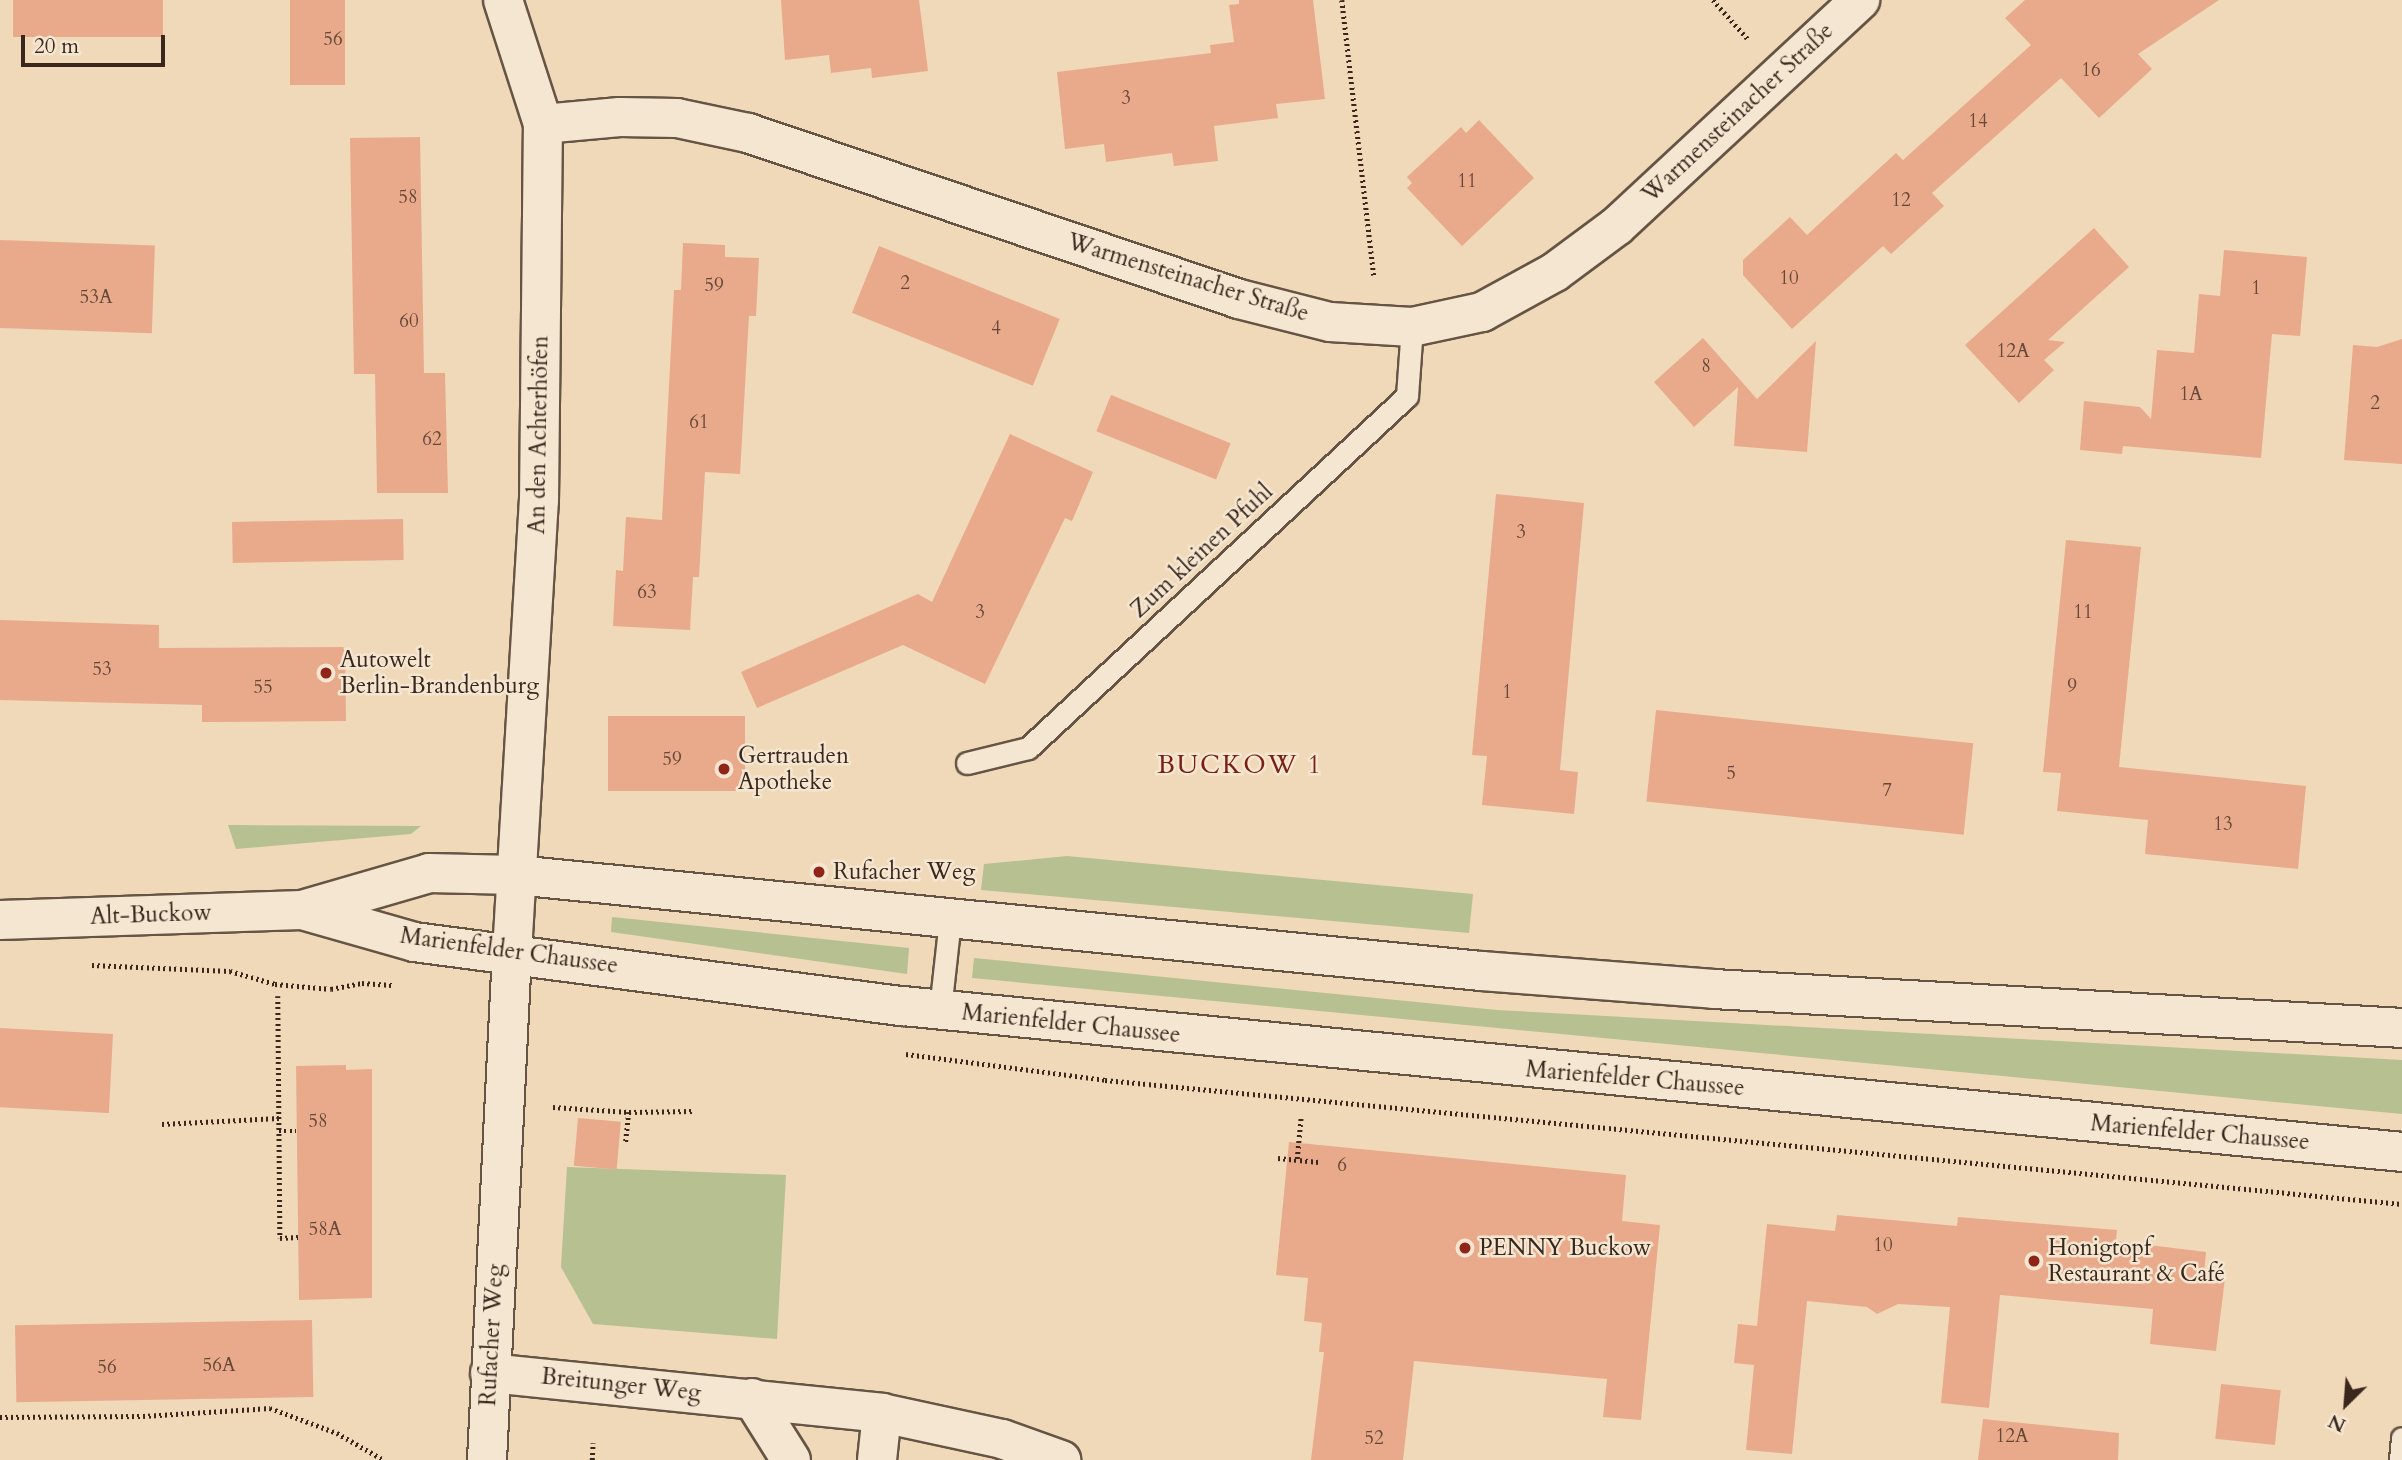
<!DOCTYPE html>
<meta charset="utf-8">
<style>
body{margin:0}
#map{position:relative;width:2402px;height:1460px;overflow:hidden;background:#efd9b8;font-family:Cardo,serif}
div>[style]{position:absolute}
.green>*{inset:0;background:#b7c090}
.building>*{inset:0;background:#e9aa8b;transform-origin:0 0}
.path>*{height:4.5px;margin-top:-2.25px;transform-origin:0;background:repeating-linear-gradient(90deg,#39271d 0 2px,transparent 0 5.5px)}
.roads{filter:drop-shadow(2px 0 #665444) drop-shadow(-2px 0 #665444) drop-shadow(0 2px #665444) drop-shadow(0 -2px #665444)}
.service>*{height:21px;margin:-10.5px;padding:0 10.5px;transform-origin:10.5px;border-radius:10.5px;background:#f5e6d1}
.minor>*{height:38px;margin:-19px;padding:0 19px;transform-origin:19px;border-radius:19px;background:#f5e6d1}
.tertiary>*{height:38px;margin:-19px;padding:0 19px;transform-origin:19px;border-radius:19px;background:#f5e6d1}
.secondary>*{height:38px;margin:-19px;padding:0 19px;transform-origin:19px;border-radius:19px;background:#f5e6d1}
.dots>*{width:19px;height:19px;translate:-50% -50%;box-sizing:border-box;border:4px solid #f5e6d1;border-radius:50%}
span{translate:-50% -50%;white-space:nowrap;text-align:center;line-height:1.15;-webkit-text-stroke:5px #f5e6d1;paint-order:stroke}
.number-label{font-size:19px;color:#654838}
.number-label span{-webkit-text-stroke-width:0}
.street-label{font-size:23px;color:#39271d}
.poi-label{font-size:23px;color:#39271d}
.left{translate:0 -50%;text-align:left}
.quarter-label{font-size:26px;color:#7a1f14;letter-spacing:2px}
.north{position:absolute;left:2311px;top:1369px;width:70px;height:70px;-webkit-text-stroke:5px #f5e6d1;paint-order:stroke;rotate:205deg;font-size:19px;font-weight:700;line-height:28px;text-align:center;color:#39271d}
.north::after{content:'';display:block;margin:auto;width:24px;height:32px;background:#39271d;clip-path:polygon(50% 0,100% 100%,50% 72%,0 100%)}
.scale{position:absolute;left:21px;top:35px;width:144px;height:32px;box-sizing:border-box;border:4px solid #39271d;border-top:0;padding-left:9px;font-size:21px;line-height:24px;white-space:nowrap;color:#39271d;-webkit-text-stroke:5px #f5e6d1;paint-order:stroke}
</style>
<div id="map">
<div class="green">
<div style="clip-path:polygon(228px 825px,421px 826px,411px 834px,236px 849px)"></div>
<div style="clip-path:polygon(1067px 856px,1473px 894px,1469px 933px,981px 890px,984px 864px)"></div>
<div style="clip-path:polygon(612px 917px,909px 948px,907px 974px,611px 932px)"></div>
<div style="clip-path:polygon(974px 958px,1497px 1010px,2402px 1060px,2402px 1114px,972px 978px)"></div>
<div style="clip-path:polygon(567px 1167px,786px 1175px,777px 1339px,593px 1324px,561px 1267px)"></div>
</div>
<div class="building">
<div style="left:13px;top:0;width:150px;height:37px"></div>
<div style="left:290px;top:0;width:55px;height:85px"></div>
<div style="clip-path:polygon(781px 0,919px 0,928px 71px,872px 78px,871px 68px,831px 73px,829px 55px,785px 60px)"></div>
<div style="clip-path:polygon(1239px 0,1313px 0,1325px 99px,1276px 104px,1278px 118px,1214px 126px,1218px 161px,1174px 166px,1172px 153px,1106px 162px,1104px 144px,1065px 149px,1057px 72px,1211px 53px,1210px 45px,1234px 42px,1229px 5px,1239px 4px)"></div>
<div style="clip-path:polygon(2025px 0,2219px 0,2138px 54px,2152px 69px,2099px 118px,2061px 78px,1932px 193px,1944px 206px,1891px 254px,1883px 246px,1792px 329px,1743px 275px,1743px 260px,1790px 217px,1807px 235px,1896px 153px,1903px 160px,2031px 45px,2005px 18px)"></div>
<div style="clip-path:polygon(1479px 120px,1534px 178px,1462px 246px,1407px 188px,1412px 183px,1407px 177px,1461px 127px,1466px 133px)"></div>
<div style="clip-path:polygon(420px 137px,424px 373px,445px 373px,448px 493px,377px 493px,375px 374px,354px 374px,350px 138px)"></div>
<div style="clip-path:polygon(2094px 228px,2129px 267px,2048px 340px,2065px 342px,2044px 360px,2054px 370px,2019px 403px,1965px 345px)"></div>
<div style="left:0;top:240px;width:155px;height:88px;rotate:2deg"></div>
<div style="clip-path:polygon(683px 243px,725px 245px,725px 257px,759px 258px,756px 316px,749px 316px,740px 474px,705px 472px,699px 577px,693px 577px,690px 630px,613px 626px,616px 570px,623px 571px,626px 517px,662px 520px,674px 290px,681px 290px)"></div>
<div style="left:879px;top:246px;width:195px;height:72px;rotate:22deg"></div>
<div style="clip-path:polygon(2224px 250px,2307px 257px,2300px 336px,2272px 334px,2261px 458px,2123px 446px,2122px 454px,2080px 450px,2084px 401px,2140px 407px,2151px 419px,2157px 350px,2194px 353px,2199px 294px,2220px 296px)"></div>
<div style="clip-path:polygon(1703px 338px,1757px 399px,1816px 341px,1807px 452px,1734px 446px,1738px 387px,1694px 427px,1654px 382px)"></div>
<div style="clip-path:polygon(2402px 339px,2402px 464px,2344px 460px,2353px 345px,2377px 347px)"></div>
<div style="left:1111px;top:395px;width:129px;height:39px;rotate:22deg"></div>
<div style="clip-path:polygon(1010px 434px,1093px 472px,1072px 521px,1065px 518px,985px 684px,903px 645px,757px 708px,741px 672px,918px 594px,932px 602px)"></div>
<div style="clip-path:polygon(1496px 494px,1584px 503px,1560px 770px,1578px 772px,1574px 814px,1482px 805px,1487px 756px,1472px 755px)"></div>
<div style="left:403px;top:519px;width:41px;height:171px;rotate:89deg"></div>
<div style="clip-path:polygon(2066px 540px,2141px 547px,2119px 767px,2306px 786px,2298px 869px,2145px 854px,2148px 820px,2057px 811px,2061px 773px,2043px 772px)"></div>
<div style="clip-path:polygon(0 620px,159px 625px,159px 648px,345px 647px,346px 721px,202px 722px,202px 705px,0 700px)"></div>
<div style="left:1656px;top:710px;width:319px;height:92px;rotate:6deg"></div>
<div style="left:608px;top:716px;width:137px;height:75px"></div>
<div style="left:113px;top:1034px;width:79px;height:113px;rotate:93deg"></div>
<div style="clip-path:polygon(346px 1065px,346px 1070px,372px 1069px,372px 1298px,299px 1300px,296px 1066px)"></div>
<div style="left:578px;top:1118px;width:43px;height:48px;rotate:5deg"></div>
<div style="clip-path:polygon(1289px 1142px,1626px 1175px,1622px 1221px,1660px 1225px,1641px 1420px,1603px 1417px,1607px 1379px,1414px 1361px,1403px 1460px,1311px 1460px,1324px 1352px,1319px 1352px,1322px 1323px,1304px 1321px,1308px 1278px,1276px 1275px)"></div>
<div style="clip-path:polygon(1837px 1215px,1957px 1226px,1958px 1217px,2117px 1230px,2116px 1241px,2206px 1252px,2204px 1275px,2225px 1278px,2216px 1351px,2150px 1344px,2153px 1309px,2000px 1295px,1989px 1408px,1941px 1403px,1950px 1307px,1898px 1304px,1877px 1314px,1867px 1307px,1807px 1301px,1792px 1454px,1746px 1450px,1754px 1365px,1734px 1363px,1738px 1324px,1757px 1326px,1767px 1224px,1835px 1231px)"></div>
<div style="left:312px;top:1320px;width:77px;height:297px;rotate:89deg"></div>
<div style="left:2221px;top:1384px;width:60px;height:55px;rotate:6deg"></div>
<div style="clip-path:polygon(1983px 1419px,2119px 1433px,2118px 1460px,1978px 1460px)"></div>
</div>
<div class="path">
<div style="left:1342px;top:0;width:277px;rotate:83.4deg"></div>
<div style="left:1713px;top:0;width:52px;rotate:48.1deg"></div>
<div style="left:92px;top:965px;width:138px;rotate:2.5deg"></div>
<div style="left:230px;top:971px;width:47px;rotate:16.1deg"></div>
<div style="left:275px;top:984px;width:56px;rotate:5.1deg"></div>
<div style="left:331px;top:989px;width:32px;rotate:-11deg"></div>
<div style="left:362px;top:983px;width:30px;rotate:4deg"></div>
<div style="left:278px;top:996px;width:242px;rotate:89.5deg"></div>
<div style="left:280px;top:1238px;width:18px;rotate:-3deg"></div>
<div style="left:906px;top:1054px;width:201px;rotate:7.4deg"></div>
<div style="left:1105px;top:1080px;width:1303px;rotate:5.46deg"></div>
<div style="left:553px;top:1107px;width:76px;rotate:3.8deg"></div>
<div style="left:629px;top:1112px;width:30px;rotate:96deg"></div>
<div style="left:629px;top:1112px;width:65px;rotate:-0.9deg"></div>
<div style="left:162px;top:1124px;width:117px;rotate:-2.9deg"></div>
<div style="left:279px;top:1131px;width:17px"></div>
<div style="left:1278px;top:1158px;width:41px;rotate:5.6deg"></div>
<div style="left:1297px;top:1159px;width:43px;rotate:-84.7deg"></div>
<div style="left:0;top:1417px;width:143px;rotate:-0.4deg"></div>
<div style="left:143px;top:1416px;width:127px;rotate:-3.6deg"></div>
<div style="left:270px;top:1408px;width:72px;rotate:20.5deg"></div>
<div style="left:337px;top:1433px;width:54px;rotate:29.9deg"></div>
<div style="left:592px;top:1460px;width:17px;rotate:-87deg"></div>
</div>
<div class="roads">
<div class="service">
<div style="left:967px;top:763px;width:63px;rotate:-13.8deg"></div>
<div style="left:1028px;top:748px;width:517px;rotate:-42.88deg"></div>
<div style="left:1407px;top:396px;width:69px;rotate:-85.9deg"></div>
<div style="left:940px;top:1010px;width:92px;rotate:-83.7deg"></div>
<div style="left:2400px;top:1460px;width:22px;rotate:-85deg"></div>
</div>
<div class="minor">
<div style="left:503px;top:0;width:130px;rotate:72.1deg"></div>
<div style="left:490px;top:1373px;width:394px;rotate:5.8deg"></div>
<div style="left:882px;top:1413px;width:123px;rotate:12.2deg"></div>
<div style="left:1002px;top:1439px;width:63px;rotate:19.6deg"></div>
<div style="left:752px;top:1398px;width:73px;rotate:57.8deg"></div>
<div style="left:487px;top:1460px;width:508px;rotate:-87.18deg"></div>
<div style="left:877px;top:1460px;width:47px;rotate:-83.9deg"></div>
</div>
<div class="tertiary">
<div style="left:512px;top:953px;width:453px;rotate:-86.6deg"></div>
<div style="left:539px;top:501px;width:377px;rotate:-89.4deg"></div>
<div style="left:543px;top:124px;width:77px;rotate:-5.2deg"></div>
<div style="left:620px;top:117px;width:57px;rotate:1deg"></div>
<div style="left:677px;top:118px;width:73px;rotate:11.9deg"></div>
<div style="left:748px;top:133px;width:518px;rotate:18.68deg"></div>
<div style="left:1239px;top:299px;width:94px;rotate:14.2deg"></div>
<div style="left:1330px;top:322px;width:82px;rotate:3.5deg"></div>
<div style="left:1412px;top:327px;width:72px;rotate:-12.1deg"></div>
<div style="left:1482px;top:312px;width:83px;rotate:-28.7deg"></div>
<div style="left:1555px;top:272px;width:77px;rotate:-36.6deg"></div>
<div style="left:1617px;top:226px;width:332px;rotate:-42.9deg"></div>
</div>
<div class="secondary">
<div style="left:302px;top:910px;width:116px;rotate:15.9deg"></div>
<div style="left:414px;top:942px;width:493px;rotate:7.5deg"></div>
<div style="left:903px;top:1006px;width:1506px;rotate:5.56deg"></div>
<div style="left:0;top:920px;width:302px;rotate:-1.9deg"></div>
<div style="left:302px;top:910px;width:132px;rotate:-16.2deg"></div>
<div style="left:429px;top:873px;width:87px;rotate:1.3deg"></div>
<div style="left:516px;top:875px;width:970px;rotate:5.68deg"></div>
<div style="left:1481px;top:971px;width:234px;rotate:4.4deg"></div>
<div style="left:1714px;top:989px;width:689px;rotate:3.24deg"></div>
</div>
</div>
<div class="dots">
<div style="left:326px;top:673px;background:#8f2418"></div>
<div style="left:724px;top:769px;background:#8f2418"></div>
<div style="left:819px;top:872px;background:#8f2418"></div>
<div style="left:1465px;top:1248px;background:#8f2418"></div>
<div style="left:2034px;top:1261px;background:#8f2418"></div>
</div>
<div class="number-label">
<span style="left:333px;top:40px">56</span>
<span style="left:2091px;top:71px">16</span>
<span style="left:1126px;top:99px">3</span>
<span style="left:1978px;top:122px">14</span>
<span style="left:1467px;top:182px">11</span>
<span style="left:408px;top:198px">58</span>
<span style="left:1901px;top:201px">12</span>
<span style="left:1789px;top:279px">10</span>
<span style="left:905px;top:284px">2</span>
<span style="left:714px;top:286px">59</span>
<span style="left:2256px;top:289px">1</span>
<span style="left:96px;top:298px">53A</span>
<span style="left:409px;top:322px">60</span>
<span style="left:996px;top:329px">4</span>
<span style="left:2013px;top:352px">12A</span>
<span style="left:1706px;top:367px">8</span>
<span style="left:2191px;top:395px">1A</span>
<span style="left:2375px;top:404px">2</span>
<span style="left:699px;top:423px">61</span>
<span style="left:432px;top:440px">62</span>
<span style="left:1521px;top:533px">3</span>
<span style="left:647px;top:593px">63</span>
<span style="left:980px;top:613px">3</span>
<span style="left:2083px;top:613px">11</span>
<span style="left:102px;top:670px">53</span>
<span style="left:2072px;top:687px">9</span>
<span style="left:263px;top:688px">55</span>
<span style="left:1507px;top:693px">1</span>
<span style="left:672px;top:760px">59</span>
<span style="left:1731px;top:774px">5</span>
<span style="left:1887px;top:791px">7</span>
<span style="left:2223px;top:825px">13</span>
<span style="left:318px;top:1122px">58</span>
<span style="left:1342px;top:1166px">6</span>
<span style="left:325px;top:1230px">58A</span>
<span style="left:1883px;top:1246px">10</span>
<span style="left:219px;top:1366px">56A</span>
<span style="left:107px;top:1368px">56</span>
<span style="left:2012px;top:1437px">12A</span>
<span style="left:1374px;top:1439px">52</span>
</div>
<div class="street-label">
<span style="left:1738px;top:113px;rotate:-43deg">Warmensteinacher Straße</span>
<span style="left:1188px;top:278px;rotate:17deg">Warmensteinacher Straße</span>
<span style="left:539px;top:435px;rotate:-89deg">An den Achterhöfen</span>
<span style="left:1202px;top:551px;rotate:-43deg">Zum kleinen Pfuhl</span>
<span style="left:151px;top:915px;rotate:-2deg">Alt-Buckow</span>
<span style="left:509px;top:951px;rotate:8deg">Marienfelder Chaussee</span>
<span style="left:1071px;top:1024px;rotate:6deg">Marienfelder Chaussee</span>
<span style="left:1635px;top:1079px;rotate:5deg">Marienfelder Chaussee</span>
<span style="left:2200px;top:1133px;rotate:5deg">Marienfelder Chaussee</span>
<span style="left:492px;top:1335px;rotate:-87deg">Rufacher Weg</span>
<span style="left:621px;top:1385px;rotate:6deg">Breitunger Weg</span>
</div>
<div class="poi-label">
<span class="left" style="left:340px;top:673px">Autowelt<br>Berlin-Brandenburg</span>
<span class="left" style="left:738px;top:769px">Gertrauden<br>Apotheke</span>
<span class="left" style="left:833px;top:872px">Rufacher Weg</span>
<span class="left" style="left:1479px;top:1248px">PENNY Buckow</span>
<span class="left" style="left:2048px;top:1261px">Honigtopf<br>Restaurant &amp; Café</span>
</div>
<div class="quarter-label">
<span style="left:1240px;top:765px">BUCKOW 1</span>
</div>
<div class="north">N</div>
<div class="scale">20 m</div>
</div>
